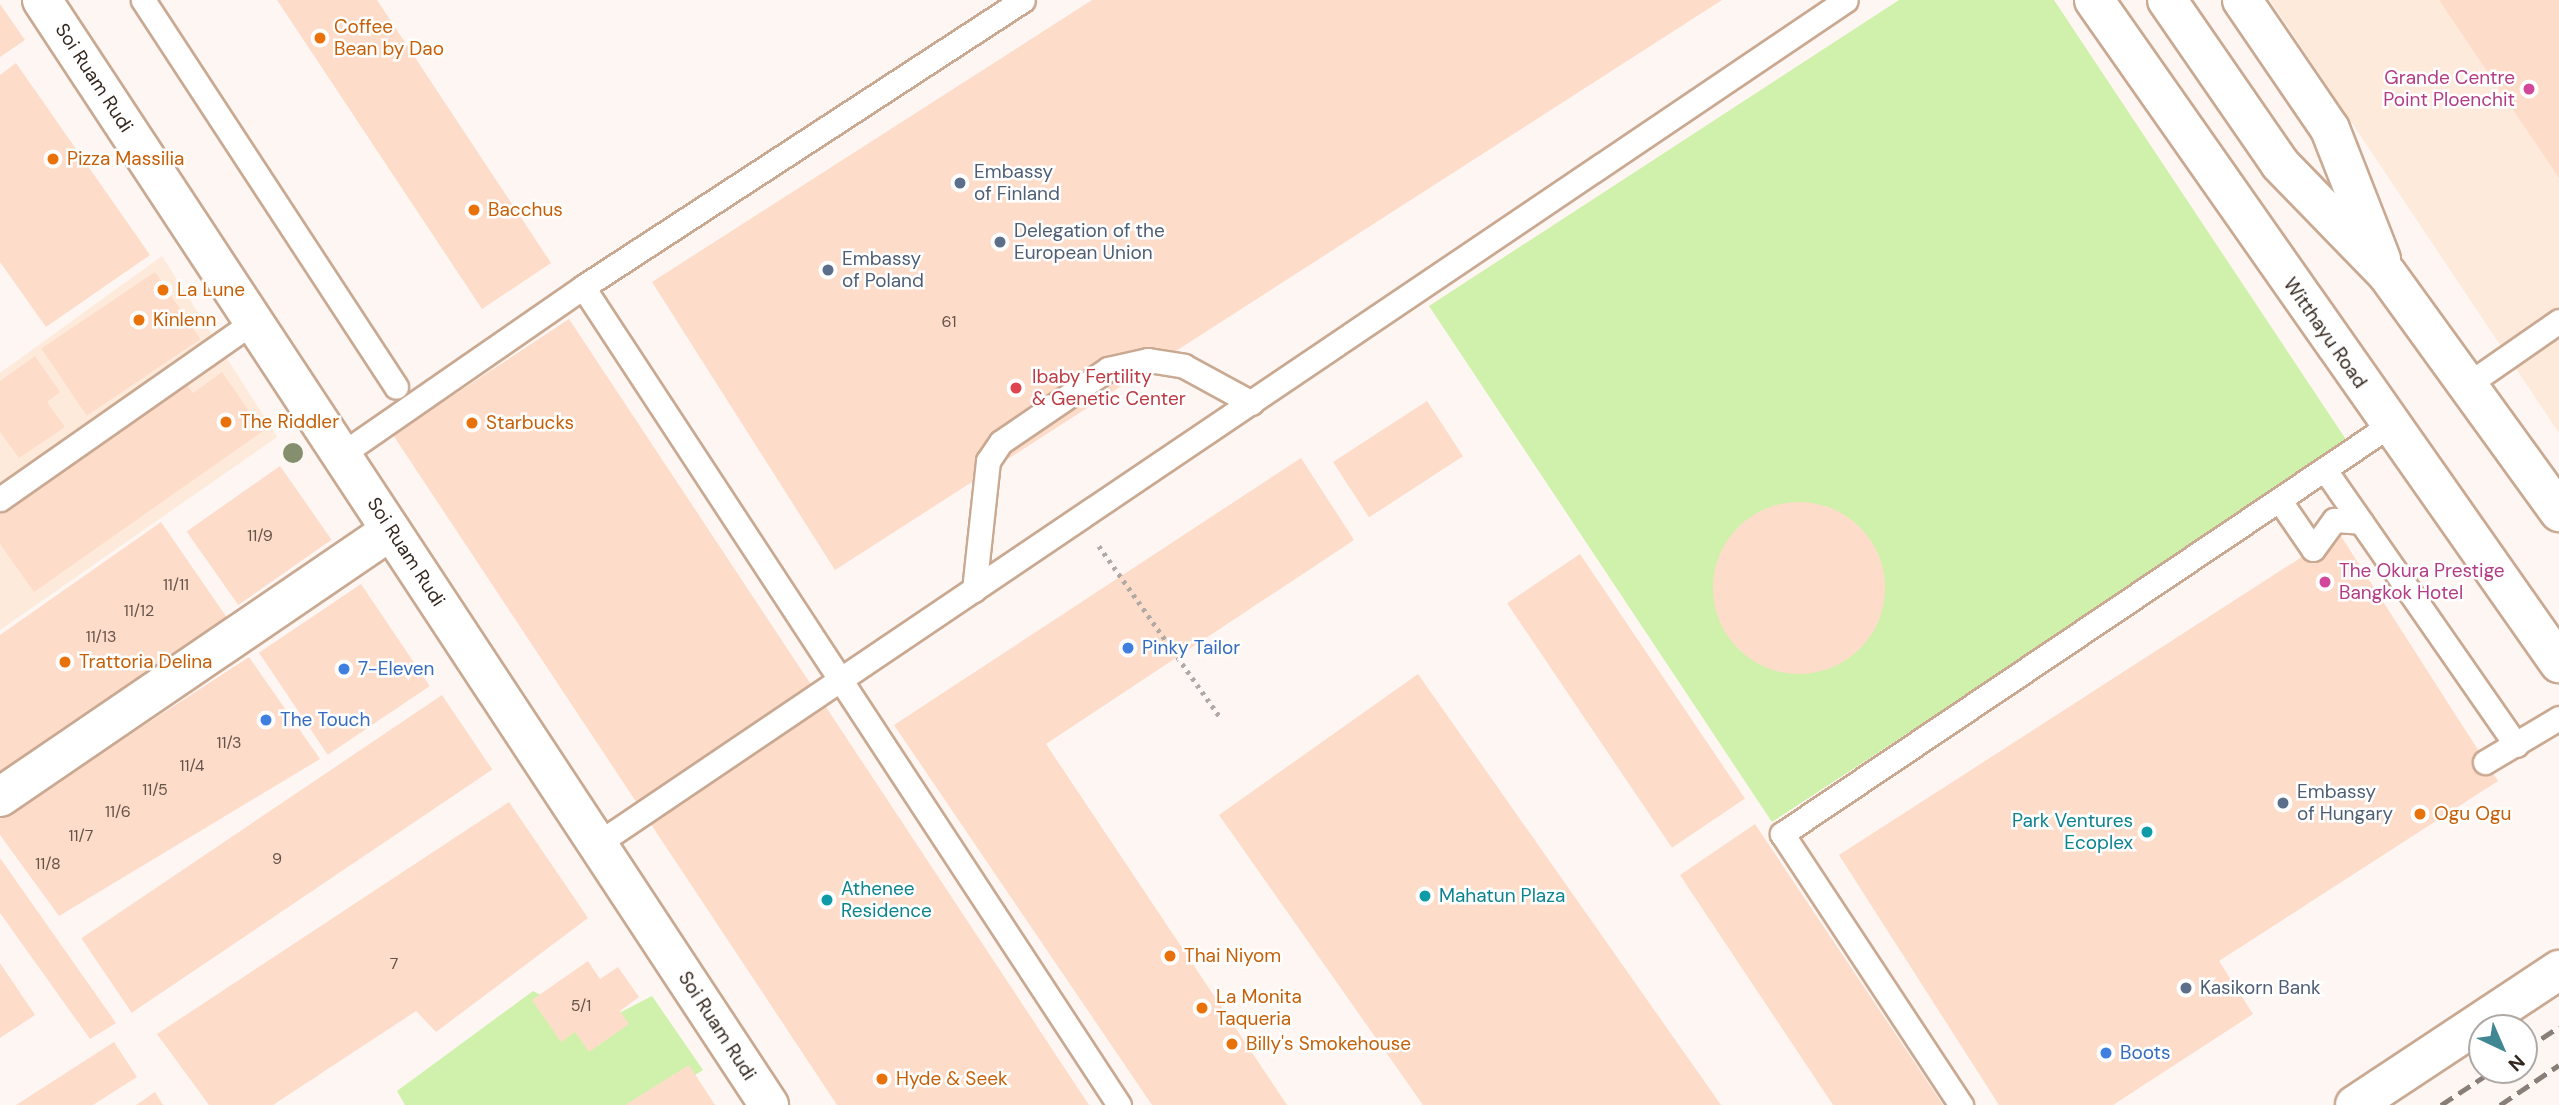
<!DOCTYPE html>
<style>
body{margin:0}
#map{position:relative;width:2559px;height:1105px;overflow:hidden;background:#fdf6f2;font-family:"DM Sans",sans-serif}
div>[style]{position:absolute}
.commercial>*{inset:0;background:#feeada}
.green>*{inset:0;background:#d0f1ab}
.building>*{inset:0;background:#fedcca;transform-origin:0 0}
.round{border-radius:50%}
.path>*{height:4.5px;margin-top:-2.25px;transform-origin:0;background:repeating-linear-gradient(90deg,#b3a9a4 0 3.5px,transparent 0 8.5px)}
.roads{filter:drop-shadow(2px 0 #c9a992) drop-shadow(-2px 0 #c9a992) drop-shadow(0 2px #c9a992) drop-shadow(0 -2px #c9a992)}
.lane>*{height:23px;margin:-11.5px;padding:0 11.5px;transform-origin:11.5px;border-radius:11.5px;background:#fff}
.street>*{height:38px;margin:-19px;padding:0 19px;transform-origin:19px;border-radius:19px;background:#fff}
.secondary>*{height:38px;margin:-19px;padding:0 19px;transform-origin:19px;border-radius:19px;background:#fff}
.primary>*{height:38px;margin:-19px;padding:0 19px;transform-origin:19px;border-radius:19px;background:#fff}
.rail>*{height:5px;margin-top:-2.5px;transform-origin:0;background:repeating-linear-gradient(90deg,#8a7f78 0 14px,transparent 0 21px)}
.trees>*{width:20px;height:20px;margin:-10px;border-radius:50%;background:#858e6d}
.dots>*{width:19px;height:19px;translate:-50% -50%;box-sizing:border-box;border:4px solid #fff;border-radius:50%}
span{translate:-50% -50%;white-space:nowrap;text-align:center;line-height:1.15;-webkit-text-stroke:5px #fff;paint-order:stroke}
.number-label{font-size:16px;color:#665449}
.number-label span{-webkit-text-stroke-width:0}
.food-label{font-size:19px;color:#c56008}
.left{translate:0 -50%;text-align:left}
.street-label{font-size:19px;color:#34271e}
.hotel-label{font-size:19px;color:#b23c85}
.right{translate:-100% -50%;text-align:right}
.service-label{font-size:19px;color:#4e5e75}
.health-label{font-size:19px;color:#be3a42}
.shop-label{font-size:19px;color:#366cbe}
.culture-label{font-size:19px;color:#0d838f}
.north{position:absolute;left:2468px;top:1014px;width:70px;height:70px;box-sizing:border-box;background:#fff;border:2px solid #aea9a5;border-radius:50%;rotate:136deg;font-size:19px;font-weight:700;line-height:28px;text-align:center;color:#34271e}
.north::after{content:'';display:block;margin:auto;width:24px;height:32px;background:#418693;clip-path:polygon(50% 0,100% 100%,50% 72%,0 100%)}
</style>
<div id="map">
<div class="commercial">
<div style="clip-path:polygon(2270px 0,2559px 0,2559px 433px)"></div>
<div style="clip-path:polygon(162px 256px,277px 437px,0 630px,0 373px)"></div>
</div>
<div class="green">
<div style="clip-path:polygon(1899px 0,2054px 0,2349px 444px,1772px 822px,1429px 306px)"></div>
<div style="clip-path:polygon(533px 991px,598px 1024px,652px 996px,703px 1070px,648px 1105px,405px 1105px,397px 1091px)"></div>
</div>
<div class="building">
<div style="clip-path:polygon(277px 0,377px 0,551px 263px,482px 309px)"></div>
<div style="clip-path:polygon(1092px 0,1722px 0,835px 570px,652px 282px)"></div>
<div style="clip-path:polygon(2439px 0,2559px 0,2559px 178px)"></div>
<div style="clip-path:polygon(0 4px,25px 40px,0 57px)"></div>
<div style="clip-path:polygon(16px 63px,150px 255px,46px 327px,0 262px,0 75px)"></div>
<div style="left:155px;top:272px;width:81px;height:137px;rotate:56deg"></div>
<div style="clip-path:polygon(569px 319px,818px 695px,1089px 1105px,837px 1105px,393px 435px)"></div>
<div style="clip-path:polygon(35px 356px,60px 392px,47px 402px,65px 427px,19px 458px,0 432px,0 381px)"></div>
<div style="clip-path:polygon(222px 372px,263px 431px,34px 592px,0 544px,0 510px,184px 381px,193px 393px)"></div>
<div style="left:1427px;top:401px;width:66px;height:112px;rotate:57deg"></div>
<div style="clip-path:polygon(1301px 458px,1354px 540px,1046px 744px,1287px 1105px,1152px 1105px,894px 725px)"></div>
<div style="left:280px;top:466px;width:90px;height:114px;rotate:55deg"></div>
<div class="round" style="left:1713px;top:502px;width:172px;height:172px"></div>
<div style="clip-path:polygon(161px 522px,230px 622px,0 777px,0 635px)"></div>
<div style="clip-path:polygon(2339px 533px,2498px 781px,2219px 961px,2253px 1014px,2113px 1105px,1999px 1105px,1839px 855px)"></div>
<div style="left:1580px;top:554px;width:295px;height:88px;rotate:56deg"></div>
<div style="left:361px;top:584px;width:123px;height:123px;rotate:56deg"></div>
<div style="clip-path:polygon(249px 657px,320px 759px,59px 916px,0 835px,0 819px)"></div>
<div style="clip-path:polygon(1418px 674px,1631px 977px,1721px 1105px,1423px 1105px,1219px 815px)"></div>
<div style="left:442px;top:695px;width:90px;height:435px;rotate:56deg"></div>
<div style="clip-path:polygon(509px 802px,588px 918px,436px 1032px,416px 1011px,273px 1105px,209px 1105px,157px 1034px)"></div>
<div style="clip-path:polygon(1755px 824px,1943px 1105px,1833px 1105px,1680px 875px)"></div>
<div style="clip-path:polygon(0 858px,116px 1023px,90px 1039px,0 913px)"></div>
<div style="clip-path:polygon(588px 961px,600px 979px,618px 967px,639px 997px,620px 1011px,629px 1024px,589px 1052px,575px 1032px,561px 1042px,532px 1000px)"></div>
<div style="clip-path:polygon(0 963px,35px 1015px,0 1038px)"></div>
<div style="clip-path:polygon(114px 1042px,137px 1077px,93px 1105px,16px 1105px)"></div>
<div style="clip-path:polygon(689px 1065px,715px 1105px,625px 1105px)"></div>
<div style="clip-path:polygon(155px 1092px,163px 1105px,136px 1105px)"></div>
</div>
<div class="path">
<div style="left:1099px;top:546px;width:211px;rotate:54.7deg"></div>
</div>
<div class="roads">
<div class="lane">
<div style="left:143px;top:0;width:462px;rotate:56.8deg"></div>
<div style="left:583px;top:287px;width:978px;rotate:56.76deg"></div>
<div style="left:2467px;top:385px;width:112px;rotate:-34.8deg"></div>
<div style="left:342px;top:454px;width:293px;rotate:-34.7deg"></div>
<div style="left:583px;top:287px;width:525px;rotate:-33.12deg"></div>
<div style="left:2325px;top:470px;width:335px;rotate:55.2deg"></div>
<div style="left:0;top:499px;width:310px;rotate:-35deg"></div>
<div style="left:2280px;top:501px;width:58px;rotate:55.5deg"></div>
<div style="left:2313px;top:549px;width:36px;rotate:-54deg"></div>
<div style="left:2334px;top:520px;width:27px;rotate:4deg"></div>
<div style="left:974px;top:590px;width:130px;rotate:-83.8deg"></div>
<div style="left:988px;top:461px;width:23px;rotate:-56deg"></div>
<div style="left:1001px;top:442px;width:130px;rotate:-34.3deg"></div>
<div style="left:1108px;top:369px;width:41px;rotate:-12.7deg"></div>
<div style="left:1148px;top:360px;width:36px;rotate:9deg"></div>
<div style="left:1184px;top:366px;width:77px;rotate:28.6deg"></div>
<div style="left:2485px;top:762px;width:86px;rotate:-30.7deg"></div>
<div style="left:597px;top:844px;width:1507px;rotate:-34.05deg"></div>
<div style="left:1961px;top:1105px;width:325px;rotate:-123.4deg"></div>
<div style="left:1782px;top:834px;width:733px;rotate:-33.93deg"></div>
</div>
<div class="street">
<div style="left:42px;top:0;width:1323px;rotate:56.66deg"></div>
<div style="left:0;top:797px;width:473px;rotate:-34.3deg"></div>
</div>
<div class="secondary">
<div style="left:2094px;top:0;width:810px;rotate:54.96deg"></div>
<div style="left:2167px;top:0;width:199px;rotate:55.4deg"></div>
<div style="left:2280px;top:164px;width:153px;rotate:45.8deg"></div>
<div style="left:2387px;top:274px;width:294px;rotate:54.1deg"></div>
<div style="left:2242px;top:0;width:156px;rotate:55.7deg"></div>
<div style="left:2330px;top:129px;width:140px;rotate:68.6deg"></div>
</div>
<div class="primary">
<div style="left:2355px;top:1105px;width:245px;rotate:-33.5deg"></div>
</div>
</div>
<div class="rail">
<div style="left:2524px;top:1050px;width:42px;rotate:-33.3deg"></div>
<div style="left:2441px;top:1105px;width:64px;rotate:-33.4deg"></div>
<div style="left:2500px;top:1105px;width:71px;rotate:-34.1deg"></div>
</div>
<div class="trees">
<div style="left:293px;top:453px"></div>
</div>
<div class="dots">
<div style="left:320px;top:38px;background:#e8710a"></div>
<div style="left:2529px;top:89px;background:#d1479c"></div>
<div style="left:53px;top:159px;background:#e8710a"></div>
<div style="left:960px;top:183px;background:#5c6f8a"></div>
<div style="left:474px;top:210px;background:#e8710a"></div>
<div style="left:1000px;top:242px;background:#5c6f8a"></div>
<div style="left:828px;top:270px;background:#5c6f8a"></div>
<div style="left:163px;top:290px;background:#e8710a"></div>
<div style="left:139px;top:320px;background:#e8710a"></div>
<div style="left:1016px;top:388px;background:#e0444e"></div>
<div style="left:226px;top:422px;background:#e8710a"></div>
<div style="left:472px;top:423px;background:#e8710a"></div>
<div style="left:2325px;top:582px;background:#d1479c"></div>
<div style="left:1128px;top:648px;background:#3f7fe0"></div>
<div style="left:65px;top:662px;background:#e8710a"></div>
<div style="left:344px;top:669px;background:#3f7fe0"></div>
<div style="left:266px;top:720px;background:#3f7fe0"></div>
<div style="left:2283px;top:803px;background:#5c6f8a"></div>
<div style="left:2420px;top:814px;background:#e8710a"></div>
<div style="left:2147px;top:832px;background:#0f9aa8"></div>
<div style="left:1425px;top:896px;background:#0f9aa8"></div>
<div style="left:827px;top:900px;background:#0f9aa8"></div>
<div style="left:1170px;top:956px;background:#e8710a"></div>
<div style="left:2186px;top:988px;background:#5c6f8a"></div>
<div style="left:1202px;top:1008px;background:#e8710a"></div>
<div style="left:1232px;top:1044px;background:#e8710a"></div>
<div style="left:2106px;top:1053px;background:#3f7fe0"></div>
<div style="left:882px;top:1079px;background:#e8710a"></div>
</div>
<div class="number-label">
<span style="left:949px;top:322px">61</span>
<span style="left:260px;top:536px">11/9</span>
<span style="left:176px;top:585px">11/11</span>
<span style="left:139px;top:611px">11/12</span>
<span style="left:101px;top:637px">11/13</span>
<span style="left:229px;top:743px">11/3</span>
<span style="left:192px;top:766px">11/4</span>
<span style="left:155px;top:790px">11/5</span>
<span style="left:118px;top:812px">11/6</span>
<span style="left:81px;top:836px">11/7</span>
<span style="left:277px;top:859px">9</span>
<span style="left:48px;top:864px">11/8</span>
<span style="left:394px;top:964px">7</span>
<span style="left:581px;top:1006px">5/1</span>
</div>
<div class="food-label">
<span class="left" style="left:334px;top:38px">Coffee<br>Bean by Dao</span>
<span class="left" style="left:67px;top:159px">Pizza Massilia</span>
<span class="left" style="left:488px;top:210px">Bacchus</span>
<span class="left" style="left:177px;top:290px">La Lune</span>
<span class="left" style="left:153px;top:320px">Kinlenn</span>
<span class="left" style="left:240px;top:422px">The Riddler</span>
<span class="left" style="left:486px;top:423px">Starbucks</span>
<span class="left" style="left:79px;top:662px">Trattoria Delina</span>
<span class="left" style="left:2434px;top:814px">Ogu Ogu</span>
<span class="left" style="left:1184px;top:956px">Thai Niyom</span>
<span class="left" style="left:1216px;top:1008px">La Monita<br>Taqueria</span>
<span class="left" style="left:1246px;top:1044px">Billy's Smokehouse</span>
<span class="left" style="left:896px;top:1079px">Hyde &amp; Seek</span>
</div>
<div class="street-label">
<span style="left:94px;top:78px;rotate:57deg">Soi Ruam Rudi</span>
<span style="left:2325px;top:333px;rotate:55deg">Witthayu Road</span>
<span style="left:406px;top:552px;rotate:57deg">Soi Ruam Rudi</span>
<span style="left:717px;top:1026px;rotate:57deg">Soi Ruam Rudi</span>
</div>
<div class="hotel-label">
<span class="right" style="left:2515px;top:89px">Grande Centre<br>Point Ploenchit</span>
<span class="left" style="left:2339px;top:582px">The Okura Prestige<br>Bangkok Hotel</span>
</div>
<div class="service-label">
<span class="left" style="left:974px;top:183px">Embassy<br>of Finland</span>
<span class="left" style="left:1014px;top:242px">Delegation of the<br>European Union</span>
<span class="left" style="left:842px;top:270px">Embassy<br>of Poland</span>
<span class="left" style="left:2297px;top:803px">Embassy<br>of Hungary</span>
<span class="left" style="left:2200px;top:988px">Kasikorn Bank</span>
</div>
<div class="health-label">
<span class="left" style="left:1032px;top:388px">Ibaby Fertility<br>&amp; Genetic Center</span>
</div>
<div class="shop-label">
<span class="left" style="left:1142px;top:648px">Pinky Tailor</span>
<span class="left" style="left:358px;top:669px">7-Eleven</span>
<span class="left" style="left:280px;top:720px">The Touch</span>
<span class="left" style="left:2120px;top:1053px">Boots</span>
</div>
<div class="culture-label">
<span class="right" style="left:2133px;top:832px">Park Ventures<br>Ecoplex</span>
<span class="left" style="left:841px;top:900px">Athenee<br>Residence</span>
<span class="left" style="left:1439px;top:896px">Mahatun Plaza</span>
</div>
<div class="north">N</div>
</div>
